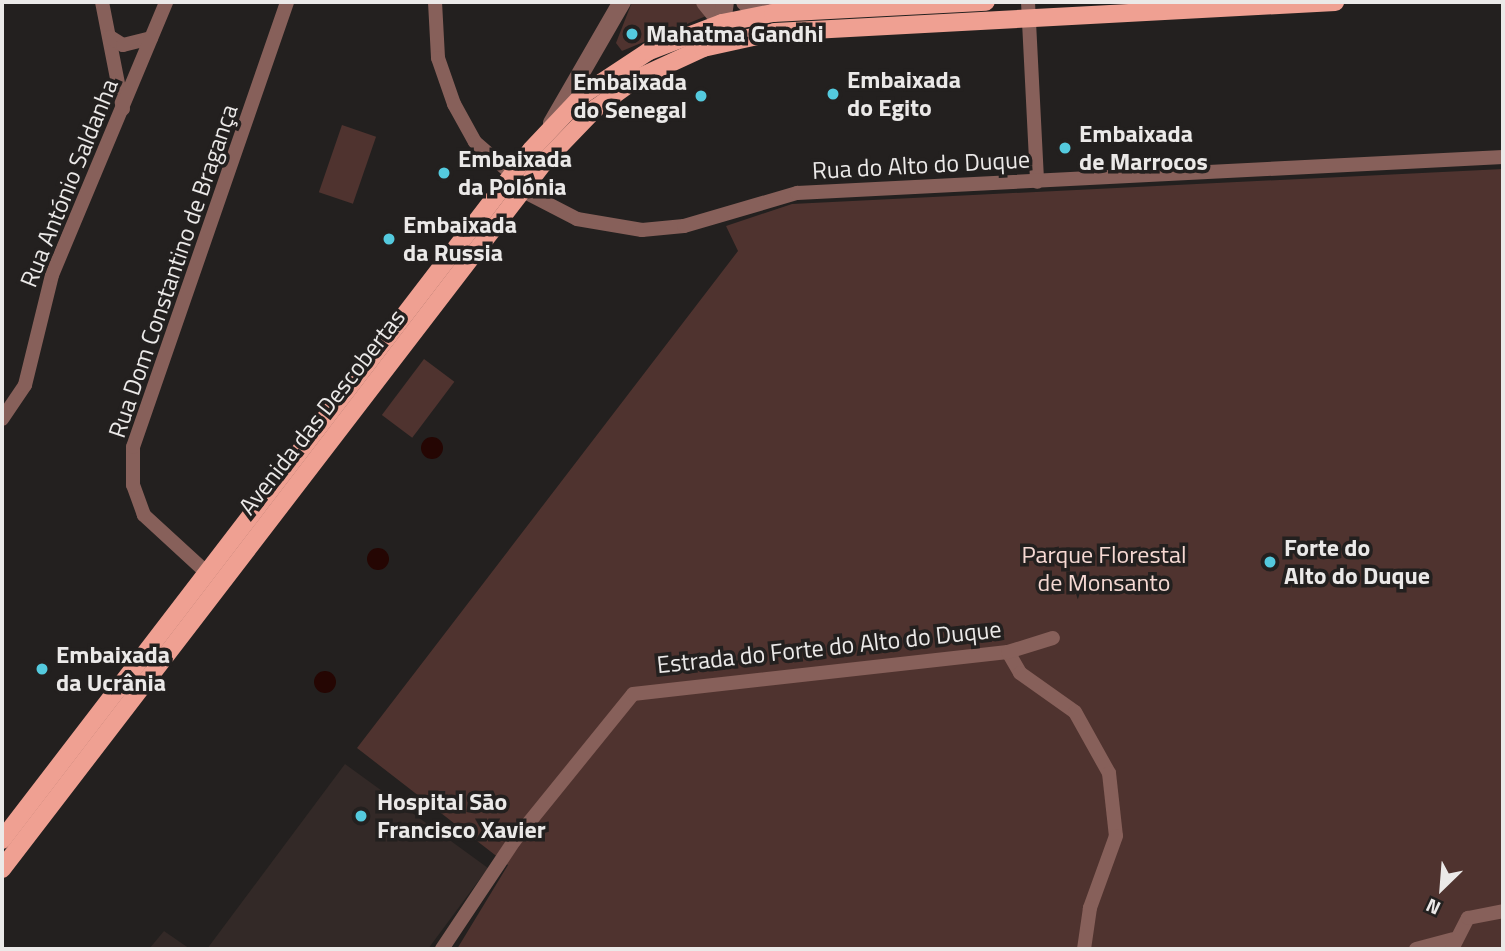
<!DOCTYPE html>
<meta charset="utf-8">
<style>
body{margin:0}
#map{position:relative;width:1505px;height:951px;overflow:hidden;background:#23201f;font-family:"Titillium Web",sans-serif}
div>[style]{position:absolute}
.built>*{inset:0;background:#332927}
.green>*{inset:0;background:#4f332f;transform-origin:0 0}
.water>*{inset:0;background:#250603}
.round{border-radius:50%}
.minor>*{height:14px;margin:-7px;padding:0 7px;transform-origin:7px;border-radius:7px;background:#87605a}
.tertiary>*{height:18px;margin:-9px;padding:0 9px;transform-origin:9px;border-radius:9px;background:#87605a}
.primary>*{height:18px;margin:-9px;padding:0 9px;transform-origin:9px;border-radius:9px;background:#efa092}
.dots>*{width:19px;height:19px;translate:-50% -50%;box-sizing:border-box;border:4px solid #23201f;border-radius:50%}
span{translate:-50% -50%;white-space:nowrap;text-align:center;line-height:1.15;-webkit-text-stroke:7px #23201f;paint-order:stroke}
.poi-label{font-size:24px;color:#ebe9e8;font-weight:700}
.left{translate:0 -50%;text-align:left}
.right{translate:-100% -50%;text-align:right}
.street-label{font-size:24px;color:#ebe9e8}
.park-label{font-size:24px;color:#f6d9d3}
.frame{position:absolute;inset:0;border:4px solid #ebe9e8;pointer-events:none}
.north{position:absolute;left:1407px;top:853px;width:70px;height:70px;-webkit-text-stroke:5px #23201f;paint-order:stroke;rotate:205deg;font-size:19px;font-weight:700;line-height:28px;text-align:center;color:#ebe9e8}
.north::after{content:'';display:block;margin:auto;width:24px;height:32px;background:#ebe9e8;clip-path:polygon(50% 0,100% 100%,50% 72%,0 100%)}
</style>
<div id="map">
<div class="built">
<div style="clip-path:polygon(345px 764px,488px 868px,428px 949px,207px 949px)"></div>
<div style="clip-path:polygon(164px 931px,190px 949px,149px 949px)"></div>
</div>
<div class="green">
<div style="clip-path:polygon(632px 2px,699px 2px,706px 16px,622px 51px,616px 43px)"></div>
<div style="left:342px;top:125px;width:36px;height:71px;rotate:19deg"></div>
<div style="clip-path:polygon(1503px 169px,1503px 949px,457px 949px,508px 865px,357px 748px,738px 251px,726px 226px,792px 204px)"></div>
<div style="left:424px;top:359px;width:38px;height:70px;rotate:37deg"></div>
</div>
<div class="water">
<div class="round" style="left:421px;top:437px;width:22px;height:22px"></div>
<div class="round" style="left:367px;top:548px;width:22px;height:22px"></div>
<div class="round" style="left:314px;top:671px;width:22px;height:22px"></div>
</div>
<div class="minor">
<div style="left:102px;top:2px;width:109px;rotate:78.9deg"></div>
<div style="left:435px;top:2px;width:56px;rotate:86.9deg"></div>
<div style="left:438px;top:58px;width:49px;rotate:70.8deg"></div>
<div style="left:454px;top:104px;width:43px;rotate:61.1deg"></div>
<div style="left:475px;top:142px;width:50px;rotate:41deg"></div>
<div style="left:1028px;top:2px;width:180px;rotate:87.1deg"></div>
<div style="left:110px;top:37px;width:15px;rotate:32deg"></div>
<div style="left:123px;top:45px;width:29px;rotate:-14deg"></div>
<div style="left:523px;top:191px;width:61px;rotate:27.4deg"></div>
<div style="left:577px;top:219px;width:66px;rotate:9.6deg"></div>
<div style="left:642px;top:230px;width:42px;rotate:-5.4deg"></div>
<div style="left:684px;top:226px;width:118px;rotate:-16.3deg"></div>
<div style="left:797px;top:193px;width:707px;rotate:-2.92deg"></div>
<div style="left:2px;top:419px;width:41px;rotate:-55.9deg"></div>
<div style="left:25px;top:385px;width:113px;rotate:-76.2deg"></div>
<div style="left:52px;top:275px;width:296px;rotate:-67.3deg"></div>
<div style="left:207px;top:573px;width:86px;rotate:-137.4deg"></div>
<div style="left:144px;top:515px;width:32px;rotate:-110deg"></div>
<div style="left:133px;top:485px;width:38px;rotate:-90deg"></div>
<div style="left:133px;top:447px;width:471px;rotate:-70.9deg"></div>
<div style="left:1008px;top:652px;width:24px;rotate:60deg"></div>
<div style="left:1020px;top:673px;width:67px;rotate:35.3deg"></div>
<div style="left:1075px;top:712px;width:70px;rotate:60.9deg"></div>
<div style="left:1109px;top:773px;width:63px;rotate:83.7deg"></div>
<div style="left:1116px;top:836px;width:77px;rotate:109.9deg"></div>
<div style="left:1090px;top:908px;width:41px;rotate:98.3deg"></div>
<div style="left:442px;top:949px;width:130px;rotate:-56.3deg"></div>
<div style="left:514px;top:841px;width:189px;rotate:-51deg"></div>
<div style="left:633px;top:694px;width:377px;rotate:-6.4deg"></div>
<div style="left:1008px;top:652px;width:47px;rotate:-17.3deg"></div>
<div style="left:1416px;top:949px;width:38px;rotate:-15deg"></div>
<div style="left:1452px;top:949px;width:35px;rotate:-63deg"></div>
<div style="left:1468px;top:918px;width:36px;rotate:-11deg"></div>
</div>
<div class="tertiary">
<div style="left:705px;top:2px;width:27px;rotate:51deg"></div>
<div style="left:722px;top:23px;width:21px;rotate:-82deg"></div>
<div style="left:745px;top:2px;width:40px;rotate:12deg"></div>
<div style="left:552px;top:123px;width:140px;rotate:-60deg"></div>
</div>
<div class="primary">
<div style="left:2px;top:840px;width:869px;rotate:-52.52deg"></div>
<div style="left:531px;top:150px;width:77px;rotate:-46.6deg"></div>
<div style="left:584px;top:94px;width:78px;rotate:-33.5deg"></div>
<div style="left:649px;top:51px;width:78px;rotate:-21deg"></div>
<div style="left:722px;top:23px;width:52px;rotate:-11.1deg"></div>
<div style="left:773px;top:13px;width:213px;rotate:-3deg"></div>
<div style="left:2px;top:869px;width:892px;rotate:-52.51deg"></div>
<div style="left:545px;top:161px;width:74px;rotate:-46.1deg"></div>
<div style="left:596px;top:108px;width:49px;rotate:-35.9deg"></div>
<div style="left:636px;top:79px;width:74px;rotate:-24.8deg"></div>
<div style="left:703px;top:48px;width:74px;rotate:-12.5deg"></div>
<div style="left:775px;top:32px;width:561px;rotate:-3.07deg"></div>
</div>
<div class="dots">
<div style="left:632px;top:34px;background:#54cade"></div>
<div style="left:833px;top:94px;background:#54cade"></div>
<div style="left:701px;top:96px;background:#54cade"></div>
<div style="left:1065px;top:148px;background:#54cade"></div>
<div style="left:444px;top:173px;background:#54cade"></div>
<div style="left:389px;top:239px;background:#54cade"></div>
<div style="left:1270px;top:562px;background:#54cade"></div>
<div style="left:42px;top:669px;background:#54cade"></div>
<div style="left:361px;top:816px;background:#54cade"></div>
</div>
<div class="poi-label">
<span class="left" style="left:646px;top:34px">Mahatma Gandhi</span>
<span class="left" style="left:847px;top:94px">Embaixada<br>do Egito</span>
<span class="right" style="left:687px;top:96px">Embaixada<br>do Senegal</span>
<span class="left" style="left:1079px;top:148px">Embaixada<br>de Marrocos</span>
<span class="left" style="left:458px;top:173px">Embaixada<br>da Polónia</span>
<span class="left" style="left:403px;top:239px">Embaixada<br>da Russia</span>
<span class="left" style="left:1284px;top:562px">Forte do<br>Alto do Duque</span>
<span class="left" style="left:56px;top:669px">Embaixada<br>da Ucrânia</span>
<span class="left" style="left:377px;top:816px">Hospital São<br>Francisco Xavier</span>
</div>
<div class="street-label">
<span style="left:921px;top:165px;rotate:-3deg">Rua do Alto do Duque</span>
<span style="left:69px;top:183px;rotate:-68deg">Rua António Saldanha</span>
<span style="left:173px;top:271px;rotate:-71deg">Rua Dom Constantino de Bragança</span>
<span style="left:322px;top:412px;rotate:-52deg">Avenida das Descobertas</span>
<span style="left:829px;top:647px;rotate:-6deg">Estrada do Forte do Alto do Duque</span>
</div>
<div class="park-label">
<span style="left:1104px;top:569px">Parque Florestal<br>de Monsanto</span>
</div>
<div class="frame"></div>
<div class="north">N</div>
</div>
